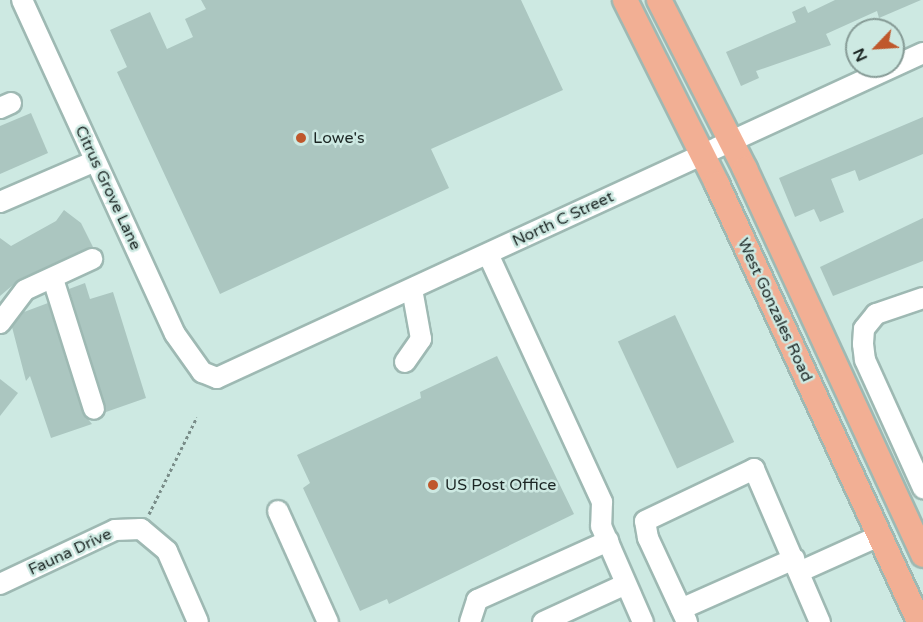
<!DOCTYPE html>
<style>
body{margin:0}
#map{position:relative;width:923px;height:622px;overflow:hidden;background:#cde9e2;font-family:"Varela Round",sans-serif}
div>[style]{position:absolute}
.building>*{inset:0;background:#abc6c0;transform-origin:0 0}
.path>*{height:3px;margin-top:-1.5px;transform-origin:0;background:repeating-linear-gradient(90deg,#7a8d89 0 3px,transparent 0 6px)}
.roads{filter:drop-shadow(2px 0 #9eb9b3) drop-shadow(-2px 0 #9eb9b3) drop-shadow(0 2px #9eb9b3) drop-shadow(0 -2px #9eb9b3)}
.minor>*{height:20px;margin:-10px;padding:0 10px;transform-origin:10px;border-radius:10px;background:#fff}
.major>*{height:24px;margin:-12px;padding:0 12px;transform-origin:12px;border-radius:12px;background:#f2af94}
.dots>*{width:16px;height:16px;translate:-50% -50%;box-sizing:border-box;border:3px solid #cde9e2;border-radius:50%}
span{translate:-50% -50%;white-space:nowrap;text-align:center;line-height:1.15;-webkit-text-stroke:5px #cde9e2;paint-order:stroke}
.poi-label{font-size:16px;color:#1c2624}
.left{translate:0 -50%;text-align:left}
.street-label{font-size:16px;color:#1c2624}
.north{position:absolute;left:845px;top:18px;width:60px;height:60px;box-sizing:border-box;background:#cde9e2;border:2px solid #869b96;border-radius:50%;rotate:245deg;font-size:16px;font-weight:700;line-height:24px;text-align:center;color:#1c2624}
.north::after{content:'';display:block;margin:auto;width:21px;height:27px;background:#bf582c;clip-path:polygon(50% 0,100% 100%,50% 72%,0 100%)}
</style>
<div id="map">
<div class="building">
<div style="clip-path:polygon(201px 0,521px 0,563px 90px,431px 149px,449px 188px,220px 294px,117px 72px,127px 67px,110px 30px,150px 12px,167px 49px,193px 37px,185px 19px,206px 9px)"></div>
<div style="clip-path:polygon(835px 0,921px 0,879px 18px,877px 11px,826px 34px,831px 45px,756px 71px,759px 78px,741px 86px,726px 52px,796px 22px,792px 12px,805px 6px,808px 13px)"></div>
<div style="clip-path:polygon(31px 113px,48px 153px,0 174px,0 126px)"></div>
<div style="clip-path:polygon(923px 117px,923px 154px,859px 181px,855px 170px,831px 179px,844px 212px,820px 222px,814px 209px,795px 217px,779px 178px)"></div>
<div style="clip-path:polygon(64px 210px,81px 223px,93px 247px,20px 279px,0 296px,0 238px,11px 246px,56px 221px)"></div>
<div style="clip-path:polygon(923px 218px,923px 261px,833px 296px,820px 267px)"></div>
<div style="clip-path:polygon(85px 283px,90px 299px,113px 292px,146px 398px,106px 412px,69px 289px)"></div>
<div style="clip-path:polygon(48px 303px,83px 413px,92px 424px,51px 438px,30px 376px,26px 381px,12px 327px,24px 312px)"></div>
<div style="left:675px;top:315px;width:140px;height:63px;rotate:65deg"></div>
<div style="clip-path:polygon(497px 356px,574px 514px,389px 604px,387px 599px,360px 611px,303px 488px,310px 483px,297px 455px,421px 398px,420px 392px)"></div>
<div style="clip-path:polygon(0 379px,18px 393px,0 416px)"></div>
</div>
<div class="path">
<div style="left:149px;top:514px;width:108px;rotate:-63.7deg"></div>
</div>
<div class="roads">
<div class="minor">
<div style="left:22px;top:0;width:367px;rotate:65.4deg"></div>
<div style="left:175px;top:334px;width:47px;rotate:54.6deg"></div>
<div style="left:202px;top:372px;width:16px;rotate:22deg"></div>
<div style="left:217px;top:378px;width:777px;rotate:-24.72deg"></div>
<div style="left:0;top:108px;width:12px;rotate:-24deg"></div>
<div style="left:0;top:202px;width:103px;rotate:-23.3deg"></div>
<div style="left:488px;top:254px;width:273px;rotate:65.3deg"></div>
<div style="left:602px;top:502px;width:24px;rotate:92deg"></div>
<div style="left:601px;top:526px;width:105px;rotate:66.4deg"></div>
<div style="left:53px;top:279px;width:136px;rotate:72.5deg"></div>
<div style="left:923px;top:298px;width:50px;rotate:161.2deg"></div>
<div style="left:876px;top:314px;width:19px;rotate:129deg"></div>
<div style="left:864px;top:329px;width:15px;rotate:94deg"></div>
<div style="left:863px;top:344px;width:16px;rotate:83deg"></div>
<div style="left:865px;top:360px;width:141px;rotate:65.6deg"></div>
<div style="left:0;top:323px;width:41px;rotate:-52.9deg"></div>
<div style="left:25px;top:290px;width:74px;rotate:-24.8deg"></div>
<div style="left:405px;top:362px;width:28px;rotate:-55deg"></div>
<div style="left:421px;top:339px;width:51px;rotate:-100.2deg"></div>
<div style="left:278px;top:511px;width:122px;rotate:65.8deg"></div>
<div style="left:799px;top:572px;width:88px;rotate:-24.2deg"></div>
<div style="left:0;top:584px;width:127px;rotate:-25.2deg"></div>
<div style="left:115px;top:530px;width:26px;rotate:-2deg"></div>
<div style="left:141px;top:529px;width:34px;rotate:40deg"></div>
<div style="left:167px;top:551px;width:77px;rotate:66.4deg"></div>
<div style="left:681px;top:609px;width:124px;rotate:-23.9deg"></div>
<div style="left:470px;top:622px;width:23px;rotate:-72deg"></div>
<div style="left:477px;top:600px;width:144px;rotate:-24.2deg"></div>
<div style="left:543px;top:622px;width:91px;rotate:-24.6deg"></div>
<div style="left:687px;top:622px;width:93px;rotate:-114.9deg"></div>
<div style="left:648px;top:538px;width:17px;rotate:-100deg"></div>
<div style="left:645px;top:521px;width:121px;rotate:-25.5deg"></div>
<div style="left:754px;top:469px;width:167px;rotate:66.7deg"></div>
</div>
<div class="major">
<div style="left:625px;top:0;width:206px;rotate:63.4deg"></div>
<div style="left:717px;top:184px;width:482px;rotate:65.2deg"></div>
<div style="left:659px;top:0;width:190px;rotate:63deg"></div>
<div style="left:745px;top:169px;width:425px;rotate:65.2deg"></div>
</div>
</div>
<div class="dots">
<div style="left:301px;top:138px;background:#bf582c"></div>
<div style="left:433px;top:485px;background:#bf582c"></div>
</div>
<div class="poi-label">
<span class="left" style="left:313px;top:138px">Lowe's</span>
<span class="left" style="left:445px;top:485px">US Post Office</span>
</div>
<div class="street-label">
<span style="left:108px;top:188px;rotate:65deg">Citrus Grove Lane</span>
<span style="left:563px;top:219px;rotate:-25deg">North C Street</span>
<span style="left:775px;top:310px;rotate:65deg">West Gonzales Road</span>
<span style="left:70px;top:552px;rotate:-25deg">Fauna Drive</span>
</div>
<div class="north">N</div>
</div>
